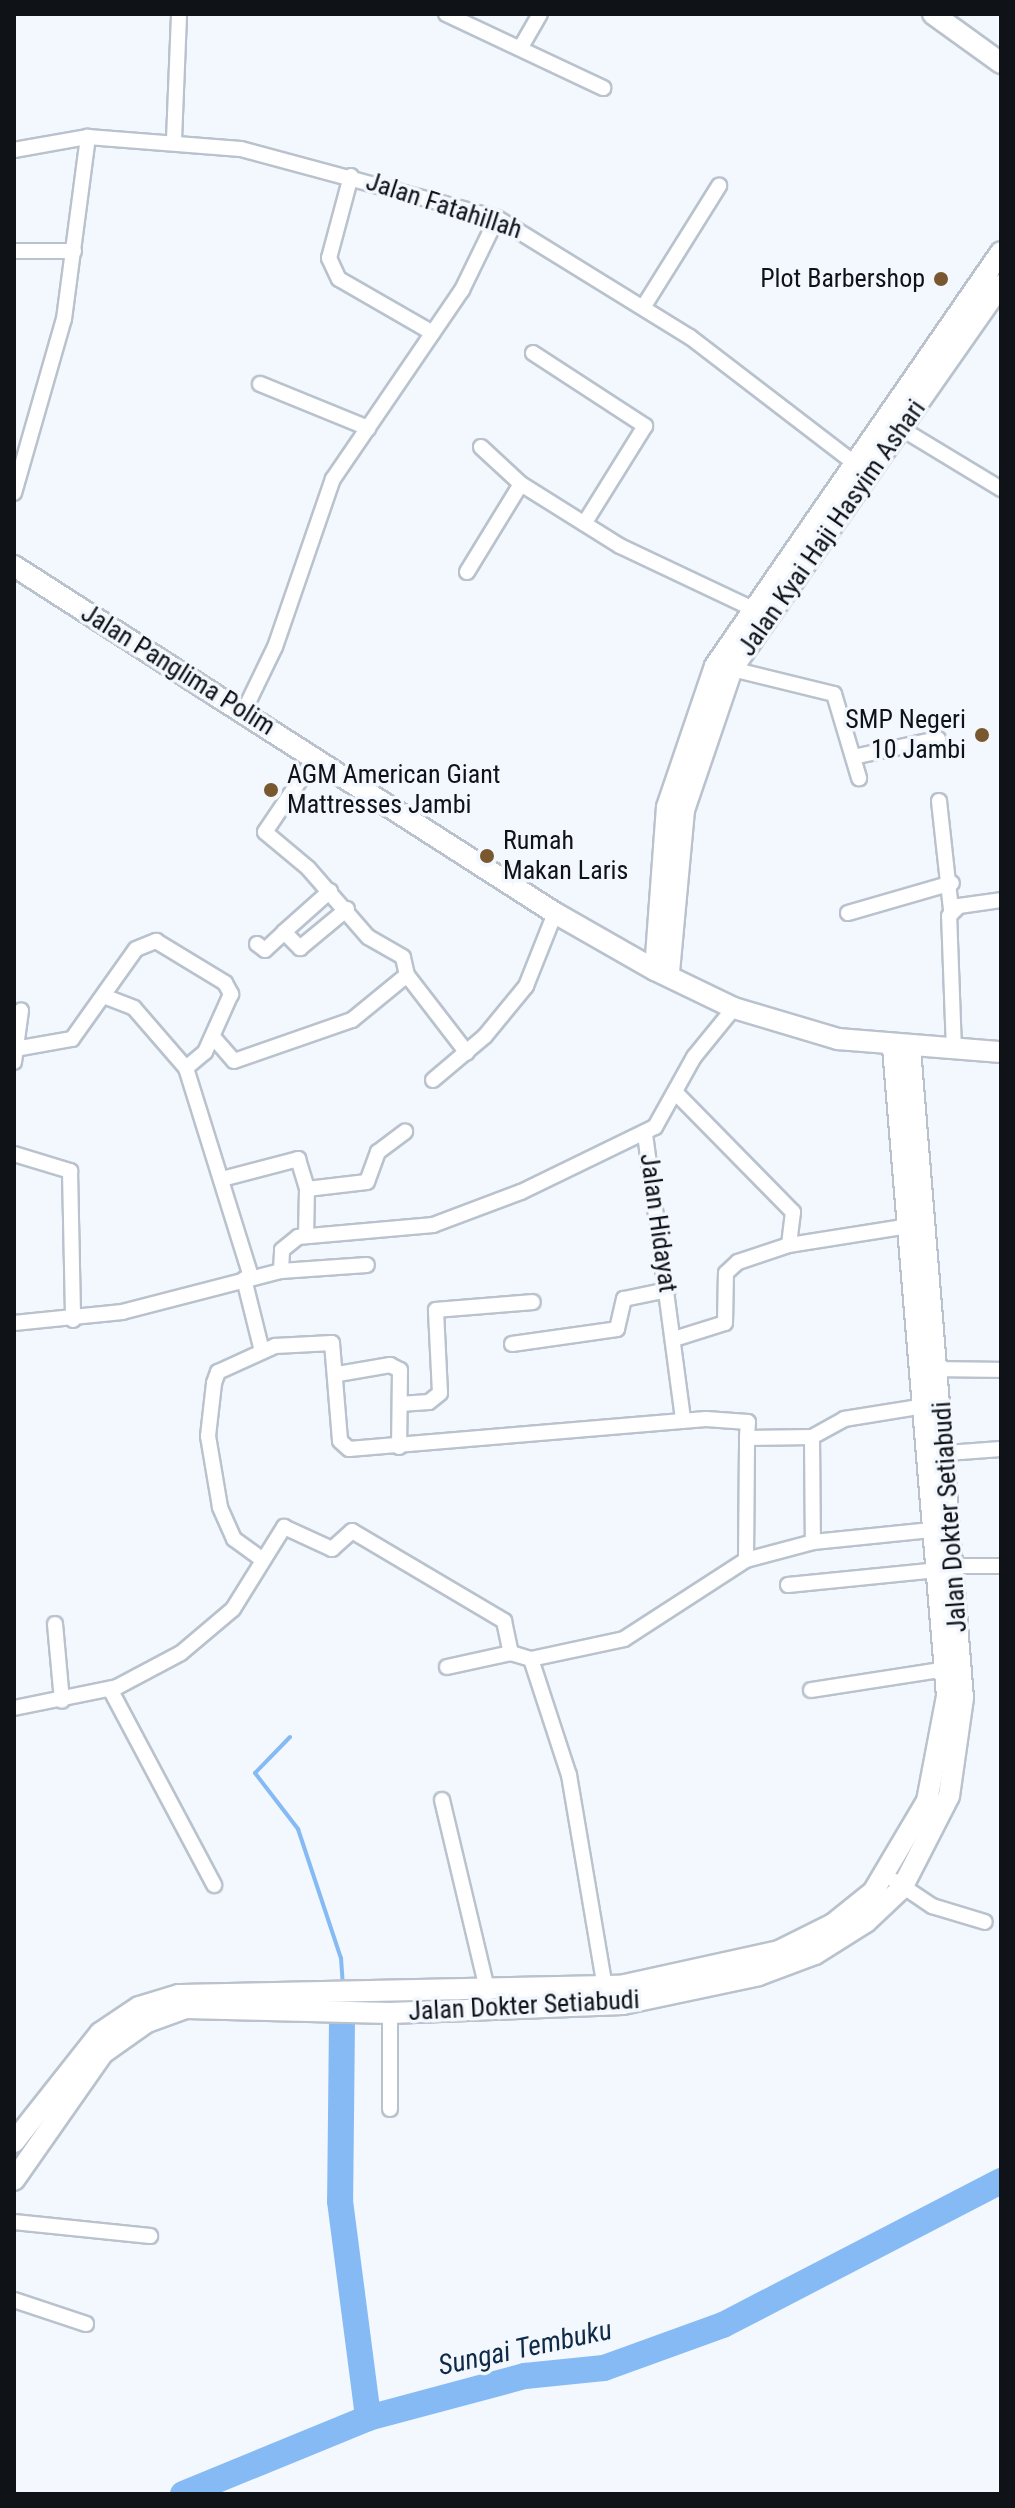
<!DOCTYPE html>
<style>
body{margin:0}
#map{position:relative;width:1015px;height:2508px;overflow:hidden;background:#f2f8fe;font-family:"Roboto Condensed",sans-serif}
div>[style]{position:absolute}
.stream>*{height:4px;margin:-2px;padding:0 2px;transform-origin:2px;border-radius:2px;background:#86baf4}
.river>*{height:26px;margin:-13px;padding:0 13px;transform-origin:13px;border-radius:13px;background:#86baf4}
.roads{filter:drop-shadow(2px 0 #b9c2cd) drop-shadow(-2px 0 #b9c2cd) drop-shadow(0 2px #b9c2cd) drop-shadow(0 -2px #b9c2cd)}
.street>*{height:14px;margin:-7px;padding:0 7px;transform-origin:7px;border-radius:7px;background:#fff}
.secondary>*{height:20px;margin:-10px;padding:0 10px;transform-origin:10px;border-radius:10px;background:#fff}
.dots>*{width:22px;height:22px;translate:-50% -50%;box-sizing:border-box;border:4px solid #f2f8fe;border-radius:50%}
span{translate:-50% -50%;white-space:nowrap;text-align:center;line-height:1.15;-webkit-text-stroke:7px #f2f8fe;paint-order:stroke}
.street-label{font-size:26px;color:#0f1216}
.poi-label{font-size:26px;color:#0f1216}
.right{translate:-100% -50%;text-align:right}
.left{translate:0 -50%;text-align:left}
.water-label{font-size:28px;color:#0f2a46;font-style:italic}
.frame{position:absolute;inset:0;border:16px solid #0f1216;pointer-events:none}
</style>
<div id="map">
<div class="stream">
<div style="left:290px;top:1737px;width:50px;rotate:134.2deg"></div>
<div style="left:255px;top:1773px;width:71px;rotate:52.5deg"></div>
<div style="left:298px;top:1829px;width:136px;rotate:71.6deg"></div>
<div style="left:341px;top:1958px;width:28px;rotate:86deg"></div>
</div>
<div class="river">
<div style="left:342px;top:2020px;width:181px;rotate:90.6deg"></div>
<div style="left:340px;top:2201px;width:219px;rotate:82.6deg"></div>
<div style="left:183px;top:2494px;width:200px;rotate:-22.3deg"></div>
<div style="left:368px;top:2418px;width:163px;rotate:-15deg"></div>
<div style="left:525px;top:2376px;width:79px;rotate:-5.8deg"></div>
<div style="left:604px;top:2368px;width:127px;rotate:-19.9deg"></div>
<div style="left:723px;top:2325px;width:313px;rotate:-27.4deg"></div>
</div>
<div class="roads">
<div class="street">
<div style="left:446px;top:14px;width:174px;rotate:25.2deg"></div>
<div style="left:521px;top:47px;width:38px;rotate:-60deg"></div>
<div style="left:174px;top:140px;width:126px;rotate:-87.7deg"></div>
<div style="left:14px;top:150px;width:75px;rotate:-10deg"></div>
<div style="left:88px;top:137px;width:153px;rotate:4.5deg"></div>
<div style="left:241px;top:149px;width:265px;rotate:15.1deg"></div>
<div style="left:497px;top:218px;width:227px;rotate:31.7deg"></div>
<div style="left:690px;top:337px;width:207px;rotate:37.5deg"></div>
<div style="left:351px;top:176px;width:85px;rotate:105deg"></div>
<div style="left:329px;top:258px;width:23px;rotate:65deg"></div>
<div style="left:339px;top:279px;width:108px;rotate:29.9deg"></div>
<div style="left:14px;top:251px;width:60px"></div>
<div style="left:644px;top:306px;width:142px;rotate:-58deg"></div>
<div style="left:533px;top:353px;width:134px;rotate:33.1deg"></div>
<div style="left:645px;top:426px;width:115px;rotate:121.9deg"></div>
<div style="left:260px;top:384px;width:117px;rotate:22.2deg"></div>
<div style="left:902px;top:429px;width:116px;rotate:31.2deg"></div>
<div style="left:481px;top:447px;width:54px;rotate:42.8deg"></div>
<div style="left:14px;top:493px;width:181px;rotate:-74deg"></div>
<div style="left:64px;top:319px;width:184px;rotate:-82.5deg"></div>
<div style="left:467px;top:572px;width:103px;rotate:-58.5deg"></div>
<div style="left:521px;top:484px;width:117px;rotate:32.1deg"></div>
<div style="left:620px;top:546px;width:145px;rotate:25.3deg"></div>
<div style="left:732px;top:669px;width:105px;rotate:13.8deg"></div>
<div style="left:834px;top:694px;width:88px;rotate:73.4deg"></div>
<div style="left:244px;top:711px;width:71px;rotate:-64.2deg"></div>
<div style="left:275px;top:647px;width:178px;rotate:-71deg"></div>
<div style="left:333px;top:479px;width:229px;rotate:-55.7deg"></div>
<div style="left:462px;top:290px;width:80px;rotate:-64.1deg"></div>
<div style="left:853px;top:757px;width:87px;rotate:-12deg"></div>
<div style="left:939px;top:801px;width:109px;rotate:83.7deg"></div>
<div style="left:330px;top:891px;width:62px;rotate:138.3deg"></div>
<div style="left:284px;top:932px;width:23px;rotate:45deg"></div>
<div style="left:300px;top:948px;width:61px;rotate:-39.7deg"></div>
<div style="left:848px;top:913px;width:108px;rotate:-16.1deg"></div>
<div style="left:257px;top:944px;width:10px;rotate:37deg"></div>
<div style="left:265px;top:950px;width:26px;rotate:-43deg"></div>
<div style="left:407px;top:975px;width:98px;rotate:52.4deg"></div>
<div style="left:106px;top:997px;width:30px;rotate:21deg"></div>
<div style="left:134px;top:1008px;width:79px;rotate:49.1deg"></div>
<div style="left:186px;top:1068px;width:219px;rotate:72.7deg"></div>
<div style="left:214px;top:1038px;width:30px;rotate:49deg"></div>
<div style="left:234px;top:1061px;width:125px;rotate:-19.2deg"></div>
<div style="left:352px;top:1020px;width:71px;rotate:-39.3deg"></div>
<div style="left:407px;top:975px;width:18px;rotate:-103deg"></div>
<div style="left:403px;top:957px;width:40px;rotate:-150.3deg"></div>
<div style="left:368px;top:937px;width:91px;rotate:-131deg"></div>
<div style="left:308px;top:868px;width:56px;rotate:-140.1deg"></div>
<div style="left:265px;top:832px;width:89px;rotate:-56deg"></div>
<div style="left:15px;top:1049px;width:58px;rotate:-10deg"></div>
<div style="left:72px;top:1039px;width:110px;rotate:-54.6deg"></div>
<div style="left:136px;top:949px;width:22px;rotate:-22deg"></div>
<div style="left:156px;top:941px;width:81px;rotate:31.3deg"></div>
<div style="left:225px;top:983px;width:13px;rotate:61deg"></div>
<div style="left:231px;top:994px;width:64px;rotate:114.1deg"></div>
<div style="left:205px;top:1052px;width:25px;rotate:140deg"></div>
<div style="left:954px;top:1050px;width:134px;rotate:-92.1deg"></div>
<div style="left:949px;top:916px;width:14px;rotate:-45deg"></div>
<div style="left:959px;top:906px;width:42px;rotate:-8.1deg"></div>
<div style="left:14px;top:1062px;width:52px;rotate:-82.3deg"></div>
<div style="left:433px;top:1080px;width:68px;rotate:-40.2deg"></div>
<div style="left:485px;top:1036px;width:65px;rotate:-50.6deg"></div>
<div style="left:526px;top:986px;width:79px;rotate:-68.3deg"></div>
<div style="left:676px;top:1093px;width:167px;rotate:45.5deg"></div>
<div style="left:793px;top:1212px;width:33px;rotate:97deg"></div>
<div style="left:645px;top:1134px;width:289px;rotate:82.4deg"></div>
<div style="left:14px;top:1154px;width:59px;rotate:16.9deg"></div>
<div style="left:70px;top:1171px;width:149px;rotate:88.8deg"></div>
<div style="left:222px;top:1179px;width:79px;rotate:-14.7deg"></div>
<div style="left:298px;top:1159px;width:31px;rotate:73deg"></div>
<div style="left:307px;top:1189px;width:46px;rotate:91.2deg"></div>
<div style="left:307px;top:1189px;width:60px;rotate:-6.7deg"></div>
<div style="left:367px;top:1182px;width:32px;rotate:-70deg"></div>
<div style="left:378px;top:1152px;width:34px;rotate:-37deg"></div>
<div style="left:281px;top:1271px;width:86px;rotate:-4deg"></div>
<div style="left:244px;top:1279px;width:74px;rotate:76deg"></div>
<div style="left:14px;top:1323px;width:109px;rotate:-5.8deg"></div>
<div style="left:122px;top:1312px;width:164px;rotate:-14.5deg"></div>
<div style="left:281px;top:1271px;width:21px;rotate:-87deg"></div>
<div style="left:282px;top:1250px;width:21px;rotate:-39deg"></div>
<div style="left:298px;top:1237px;width:136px;rotate:-5.1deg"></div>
<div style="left:433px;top:1225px;width:94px;rotate:-20.6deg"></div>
<div style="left:521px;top:1192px;width:149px;rotate:-25.9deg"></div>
<div style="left:655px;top:1127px;width:80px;rotate:-60.9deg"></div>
<div style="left:694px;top:1057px;width:63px;rotate:-50.8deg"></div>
<div style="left:674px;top:1339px;width:53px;rotate:-17.4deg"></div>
<div style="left:725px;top:1323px;width:50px;rotate:-88.9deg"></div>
<div style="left:726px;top:1273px;width:16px;rotate:-43deg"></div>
<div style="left:738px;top:1262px;width:54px;rotate:-18.4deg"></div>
<div style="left:789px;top:1245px;width:128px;rotate:-9deg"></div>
<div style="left:512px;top:1344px;width:106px;rotate:-8.1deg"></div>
<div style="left:617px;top:1329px;width:31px;rotate:-77deg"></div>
<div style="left:624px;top:1299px;width:45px;rotate:-11.6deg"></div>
<div style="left:938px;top:1369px;width:63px;rotate:0.9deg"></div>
<div style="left:338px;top:1374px;width:53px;rotate:-9.8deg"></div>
<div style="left:390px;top:1365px;width:11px;rotate:27deg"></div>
<div style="left:400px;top:1370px;width:77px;rotate:90.7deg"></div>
<div style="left:400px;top:1404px;width:29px;rotate:-4deg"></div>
<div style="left:429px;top:1402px;width:14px;rotate:-39deg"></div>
<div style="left:440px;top:1393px;width:83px;rotate:-92.8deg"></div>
<div style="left:436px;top:1310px;width:97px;rotate:-4.7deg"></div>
<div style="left:812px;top:1437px;width:37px;rotate:-29deg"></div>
<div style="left:844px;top:1419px;width:81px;rotate:-9.2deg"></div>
<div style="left:947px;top:1453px;width:54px;rotate:-4.2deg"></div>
<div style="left:263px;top:1560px;width:36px;rotate:-144deg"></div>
<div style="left:234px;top:1539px;width:35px;rotate:-114deg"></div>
<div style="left:220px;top:1507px;width:72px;rotate:-99.6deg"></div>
<div style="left:208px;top:1436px;width:53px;rotate:-83.5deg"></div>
<div style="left:214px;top:1383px;width:12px;rotate:-70deg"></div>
<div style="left:218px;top:1372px;width:63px;rotate:-24.5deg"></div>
<div style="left:275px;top:1346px;width:57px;rotate:-3deg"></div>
<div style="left:332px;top:1343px;width:98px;rotate:85.3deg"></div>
<div style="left:340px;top:1441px;width:12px;rotate:42deg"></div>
<div style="left:349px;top:1449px;width:358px;rotate:-4.8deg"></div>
<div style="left:706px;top:1419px;width:42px;rotate:4.1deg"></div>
<div style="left:748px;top:1422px;width:16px;rotate:94deg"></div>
<div style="left:747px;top:1438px;width:65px;rotate:-0.9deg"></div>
<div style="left:812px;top:1437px;width:105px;rotate:89.5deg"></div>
<div style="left:746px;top:1560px;width:122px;rotate:-89.5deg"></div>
<div style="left:955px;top:1566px;width:46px"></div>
<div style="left:788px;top:1585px;width:152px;rotate:-5.7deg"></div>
<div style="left:55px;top:1624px;width:77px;rotate:84.8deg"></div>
<div style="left:531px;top:1659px;width:95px;rotate:-12.1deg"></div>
<div style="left:624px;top:1639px;width:145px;rotate:-32.9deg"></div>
<div style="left:746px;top:1560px;width:69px;rotate:-15deg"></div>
<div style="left:813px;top:1542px;width:129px;rotate:-5.8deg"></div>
<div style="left:447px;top:1667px;width:66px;rotate:-12.3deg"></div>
<div style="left:110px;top:1689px;width:222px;rotate:62deg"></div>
<div style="left:811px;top:1690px;width:144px;rotate:-8.8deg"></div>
<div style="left:14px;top:1708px;width:105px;rotate:-11.5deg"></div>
<div style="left:117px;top:1687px;width:72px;rotate:-28deg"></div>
<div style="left:181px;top:1653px;width:68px;rotate:-40.2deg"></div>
<div style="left:233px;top:1609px;width:97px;rotate:-58.1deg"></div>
<div style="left:284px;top:1527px;width:53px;rotate:24.6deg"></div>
<div style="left:332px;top:1549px;width:27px;rotate:-42deg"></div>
<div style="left:352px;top:1531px;width:177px;rotate:30.6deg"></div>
<div style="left:504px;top:1621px;width:33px;rotate:78deg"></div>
<div style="left:511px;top:1653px;width:21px;rotate:17deg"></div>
<div style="left:531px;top:1659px;width:122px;rotate:71.9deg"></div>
<div style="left:569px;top:1775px;width:216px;rotate:80.4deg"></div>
<div style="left:442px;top:1800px;width:198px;rotate:76.6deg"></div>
<div style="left:895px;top:1881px;width:45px;rotate:34deg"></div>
<div style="left:932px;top:1906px;width:55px;rotate:16.8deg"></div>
<div style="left:390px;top:2013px;width:96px;rotate:90deg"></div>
<div style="left:14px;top:2222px;width:137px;rotate:5.9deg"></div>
<div style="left:14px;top:2300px;width:76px;rotate:18.4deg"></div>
</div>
<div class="secondary">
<div style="left:933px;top:14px;width:84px;rotate:35.8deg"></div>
<div style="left:14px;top:566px;width:643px;rotate:32.68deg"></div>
<div style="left:555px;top:913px;width:115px;rotate:29.7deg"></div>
<div style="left:655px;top:970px;width:88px;rotate:25.7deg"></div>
<div style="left:734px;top:1008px;width:109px;rotate:16.6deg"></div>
<div style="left:838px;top:1039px;width:164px;rotate:4.6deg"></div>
<div style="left:655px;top:970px;width:163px;rotate:-85.8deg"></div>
<div style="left:667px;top:807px;width:149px;rotate:-71.2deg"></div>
<div style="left:715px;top:666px;width:503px;rotate:-55.36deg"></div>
<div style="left:669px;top:972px;width:163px;rotate:-84.7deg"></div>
<div style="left:684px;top:810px;width:149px;rotate:-71.2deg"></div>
<div style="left:732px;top:669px;width:469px;rotate:-55deg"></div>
<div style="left:14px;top:2142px;width:139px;rotate:-51.7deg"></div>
<div style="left:100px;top:2033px;width:47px;rotate:-33.7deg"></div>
<div style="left:139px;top:2007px;width:42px;rotate:-16.7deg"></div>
<div style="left:179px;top:1995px;width:441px;rotate:-1.2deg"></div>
<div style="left:620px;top:1986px;width:163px;rotate:-12.4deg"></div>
<div style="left:779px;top:1951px;width:60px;rotate:-26.6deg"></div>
<div style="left:833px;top:1924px;width:51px;rotate:-38.7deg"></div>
<div style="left:873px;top:1892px;width:106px;rotate:-59.3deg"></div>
<div style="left:927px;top:1801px;width:107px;rotate:-79.2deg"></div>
<div style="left:947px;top:1696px;width:650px;rotate:-94.76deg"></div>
<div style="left:14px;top:2180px;width:155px;rotate:-55deg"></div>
<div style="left:103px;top:2053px;width:54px;rotate:-35.2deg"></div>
<div style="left:147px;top:2022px;width:41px;rotate:-19.7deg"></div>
<div style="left:186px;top:2008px;width:204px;rotate:1.4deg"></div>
<div style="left:390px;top:2013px;width:233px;rotate:-2.2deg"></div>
<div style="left:623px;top:2004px;width:139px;rotate:-12deg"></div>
<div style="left:759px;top:1975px;width:60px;rotate:-20.6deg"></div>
<div style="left:815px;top:1954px;width:60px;rotate:-32.1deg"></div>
<div style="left:866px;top:1922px;width:50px;rotate:-43.4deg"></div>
<div style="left:902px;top:1888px;width:103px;rotate:-62.9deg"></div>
<div style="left:949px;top:1796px;width:99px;rotate:-81.9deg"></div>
<div style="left:963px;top:1698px;width:651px;rotate:-94.67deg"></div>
</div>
</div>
<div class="dots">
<div style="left:941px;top:279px;background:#79582f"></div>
<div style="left:982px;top:735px;background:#79582f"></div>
<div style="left:271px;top:790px;background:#79582f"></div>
<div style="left:487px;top:856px;background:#79582f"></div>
</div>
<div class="street-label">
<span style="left:444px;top:206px;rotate:18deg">Jalan Fatahillah</span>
<span style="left:832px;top:528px;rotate:-55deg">Jalan Kyai Haji Hasyim Ashari</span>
<span style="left:178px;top:670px;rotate:32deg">Jalan Panglima Polim</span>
<span style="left:658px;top:1223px;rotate:82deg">Jalan Hidayat</span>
<span style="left:950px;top:1517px;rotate:-94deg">Jalan Dokter Setiabudi</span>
<span style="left:524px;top:2006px;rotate:-3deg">Jalan Dokter Setiabudi</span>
</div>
<div class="poi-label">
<span class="right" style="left:925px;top:279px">Plot Barbershop</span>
<span class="right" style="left:966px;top:735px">SMP Negeri<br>10 Jambi</span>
<span class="left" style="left:287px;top:790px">AGM American Giant<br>Mattresses Jambi</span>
<span class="left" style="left:503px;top:856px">Rumah<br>Makan Laris</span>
</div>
<div class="water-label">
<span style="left:525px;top:2348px;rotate:-12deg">Sungai Tembuku</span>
</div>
<div class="frame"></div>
</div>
